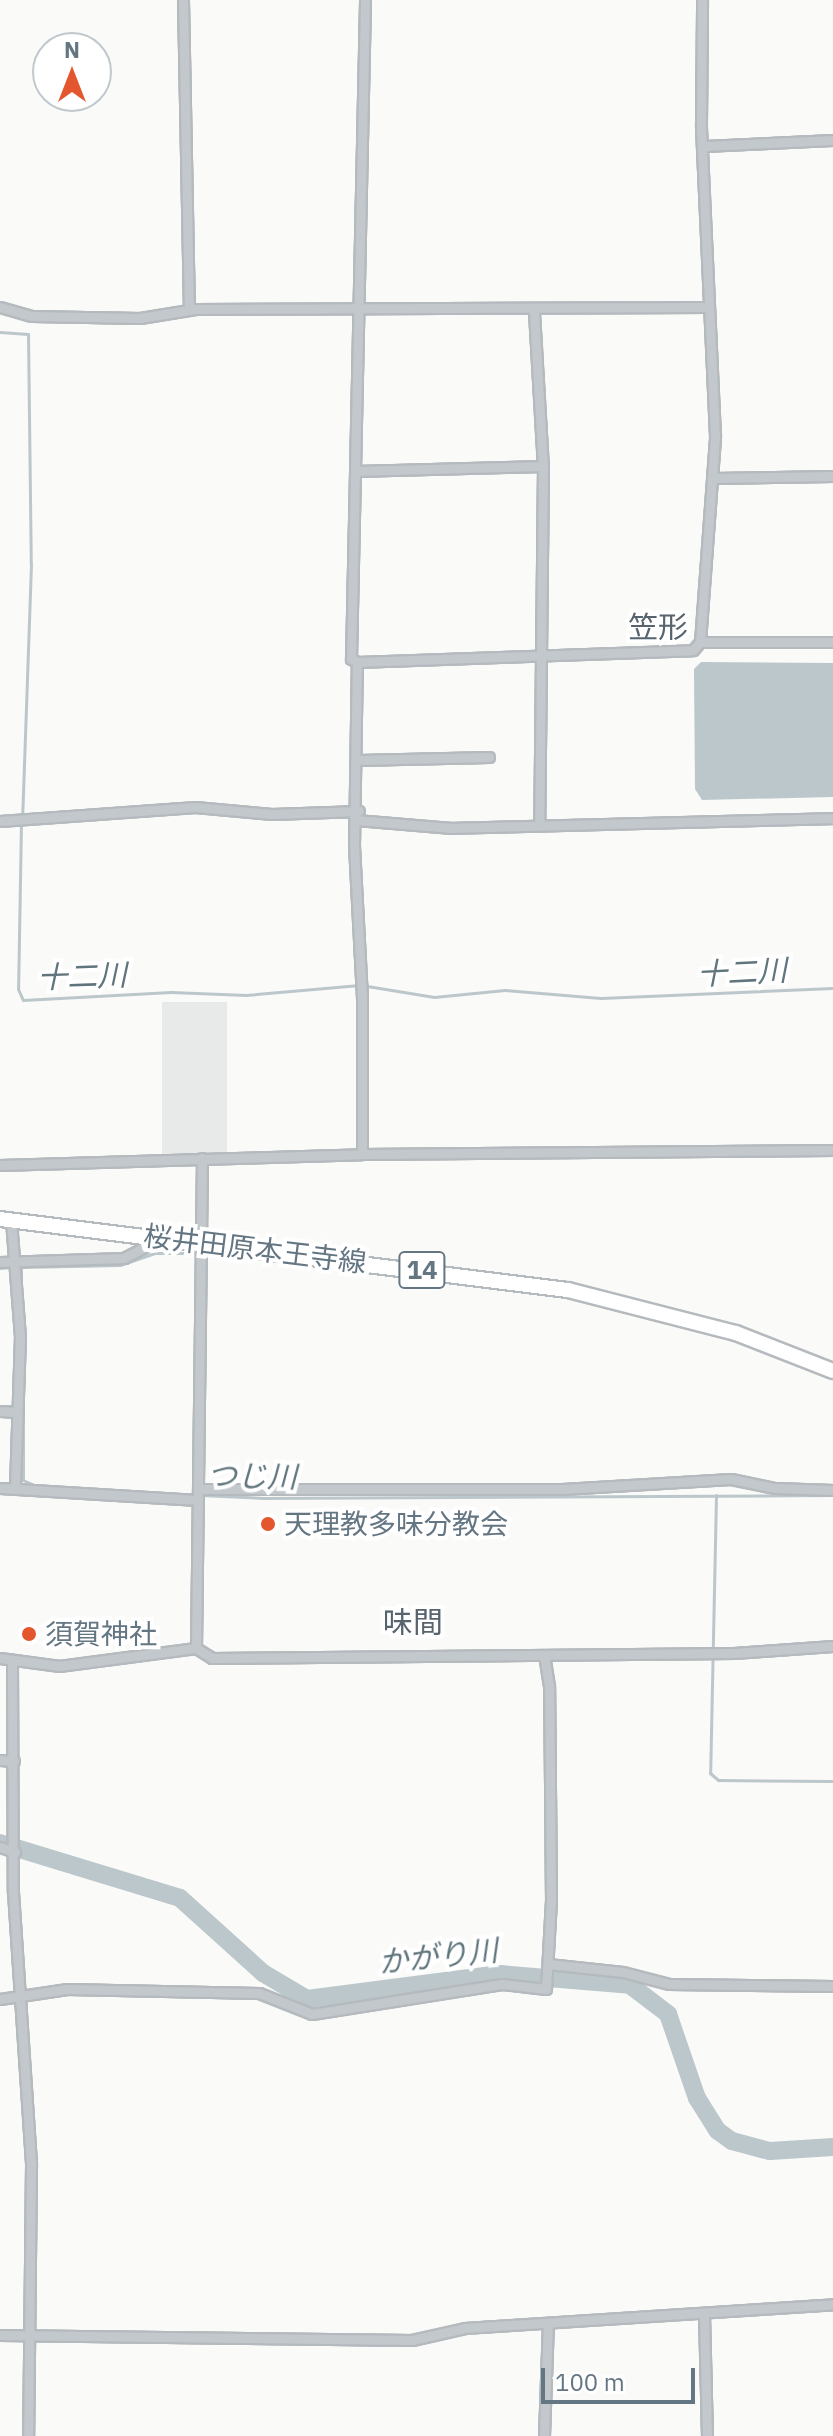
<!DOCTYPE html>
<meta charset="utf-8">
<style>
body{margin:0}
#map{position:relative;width:833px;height:2436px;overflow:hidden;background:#fafaf8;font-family:"IBM Plex Sans","Noto Sans JP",sans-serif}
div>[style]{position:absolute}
.built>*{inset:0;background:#e8e9e9;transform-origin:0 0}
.water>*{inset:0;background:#bbc7cb}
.stream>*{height:3px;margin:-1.5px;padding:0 1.5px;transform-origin:1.5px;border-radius:1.5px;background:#bbc7cb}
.river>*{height:18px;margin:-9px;padding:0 9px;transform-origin:9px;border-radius:9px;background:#bbc7cb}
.roads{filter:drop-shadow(2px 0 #b5babe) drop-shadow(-2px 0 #b5babe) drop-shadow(0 2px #b5babe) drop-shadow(0 -2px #b5babe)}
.street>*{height:9px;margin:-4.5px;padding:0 4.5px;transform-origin:4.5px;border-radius:4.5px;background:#c3c8cc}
.primary>*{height:14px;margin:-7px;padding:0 7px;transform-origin:7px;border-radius:7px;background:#fff}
.dots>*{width:22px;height:22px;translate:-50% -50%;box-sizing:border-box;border:4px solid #fff;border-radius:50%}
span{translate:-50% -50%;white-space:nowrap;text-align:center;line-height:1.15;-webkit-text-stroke:8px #fff;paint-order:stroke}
.shield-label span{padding:2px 6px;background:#fff;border:2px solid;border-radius:6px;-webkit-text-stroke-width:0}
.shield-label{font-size:26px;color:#657683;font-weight:700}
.street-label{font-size:28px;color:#657683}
.poi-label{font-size:28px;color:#657683}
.left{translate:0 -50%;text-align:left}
.neighbourhood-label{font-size:30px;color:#57646e}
.water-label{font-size:30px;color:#60757c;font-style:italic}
.north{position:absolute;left:32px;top:32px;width:80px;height:80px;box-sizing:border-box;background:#fff;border:2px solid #c1c8cd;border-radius:50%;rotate:0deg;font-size:22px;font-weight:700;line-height:32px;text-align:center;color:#657683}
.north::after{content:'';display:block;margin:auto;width:28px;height:36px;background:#e4572e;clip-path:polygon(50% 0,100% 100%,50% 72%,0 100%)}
.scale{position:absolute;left:541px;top:2368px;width:154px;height:36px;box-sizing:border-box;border:4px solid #657683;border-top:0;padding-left:10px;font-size:24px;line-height:28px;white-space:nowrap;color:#657683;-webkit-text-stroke:6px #fff;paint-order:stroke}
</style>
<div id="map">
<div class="built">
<div style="left:162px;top:1002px;width:65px;height:153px"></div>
</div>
<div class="water">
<div style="clip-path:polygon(701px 662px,833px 663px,833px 797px,702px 800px,695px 789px,694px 669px)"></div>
</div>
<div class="stream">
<div style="left:0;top:332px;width:28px;rotate:4deg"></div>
<div style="left:28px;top:334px;width:230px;rotate:89.3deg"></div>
<div style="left:31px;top:564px;width:252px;rotate:92deg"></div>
<div style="left:21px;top:823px;width:166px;rotate:91deg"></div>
<div style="left:18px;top:989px;width:12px;rotate:66deg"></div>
<div style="left:23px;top:1000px;width:148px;rotate:-3.1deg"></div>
<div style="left:171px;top:992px;width:75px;rotate:2.3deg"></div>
<div style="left:246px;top:995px;width:111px;rotate:-5.1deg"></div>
<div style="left:367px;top:986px;width:68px;rotate:9.3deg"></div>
<div style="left:434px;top:997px;width:71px;rotate:-5.6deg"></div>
<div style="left:505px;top:990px;width:96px;rotate:4.8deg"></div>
<div style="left:601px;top:998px;width:232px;rotate:-2.5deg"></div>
<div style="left:20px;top:1267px;width:100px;rotate:-1.1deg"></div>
<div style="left:120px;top:1265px;width:36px;rotate:-19deg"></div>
<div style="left:154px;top:1253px;width:42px"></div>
<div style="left:21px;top:1267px;width:26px;rotate:90deg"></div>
<div style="left:0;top:1268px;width:12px;rotate:-5deg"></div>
<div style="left:23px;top:1384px;width:96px;rotate:90deg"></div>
<div style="left:23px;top:1480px;width:17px;rotate:25deg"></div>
<div style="left:133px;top:1492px;width:130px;rotate:2.6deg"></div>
<div style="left:263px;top:1498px;width:570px;rotate:-0.3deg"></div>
<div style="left:716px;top:1495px;width:278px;rotate:91.2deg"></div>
<div style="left:710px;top:1773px;width:11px;rotate:41deg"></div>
<div style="left:718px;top:1780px;width:115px;rotate:0.5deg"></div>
</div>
<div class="river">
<div style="left:0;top:1843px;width:188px;rotate:17deg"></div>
<div style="left:180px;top:1898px;width:112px;rotate:42.1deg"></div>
<div style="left:263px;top:1973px;width:51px;rotate:30.6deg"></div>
<div style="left:307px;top:1999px;width:195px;rotate:-7.4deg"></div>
<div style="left:500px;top:1974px;width:130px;rotate:4.8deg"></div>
<div style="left:630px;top:1985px;width:48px;rotate:37.3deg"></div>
<div style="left:668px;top:2014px;width:89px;rotate:71deg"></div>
<div style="left:697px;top:2098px;width:39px;rotate:58deg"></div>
<div style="left:718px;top:2131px;width:17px;rotate:36deg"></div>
<div style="left:732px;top:2141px;width:39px;rotate:15deg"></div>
<div style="left:770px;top:2151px;width:63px;rotate:-3.6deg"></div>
</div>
<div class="roads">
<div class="street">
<div style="left:183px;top:0;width:310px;rotate:88.9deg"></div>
<div style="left:704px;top:146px;width:129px;rotate:-2.7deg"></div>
<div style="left:0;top:307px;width:33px;rotate:16deg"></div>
<div style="left:32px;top:316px;width:108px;rotate:1.1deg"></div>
<div style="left:140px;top:318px;width:56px;rotate:-9.3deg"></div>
<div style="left:195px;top:309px;width:512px;rotate:-0.22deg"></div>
<div style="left:534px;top:312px;width:154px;rotate:86.7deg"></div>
<div style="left:355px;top:471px;width:188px;rotate:-1.5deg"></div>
<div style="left:543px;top:466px;width:357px;rotate:90.6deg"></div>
<div style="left:714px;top:478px;width:119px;rotate:-1deg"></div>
<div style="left:700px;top:642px;width:133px"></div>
<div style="left:357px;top:662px;width:336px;rotate:-2deg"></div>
<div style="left:693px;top:650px;width:11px;rotate:-49deg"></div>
<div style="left:700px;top:642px;width:207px;rotate:-85.8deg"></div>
<div style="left:715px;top:436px;width:312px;rotate:-92.6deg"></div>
<div style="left:701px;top:124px;width:124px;rotate:-89.5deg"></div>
<div style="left:358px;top:760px;width:131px;rotate:-1.3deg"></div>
<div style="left:356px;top:820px;width:96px;rotate:4.8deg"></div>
<div style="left:452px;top:828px;width:381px;rotate:-1.5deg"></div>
<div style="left:0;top:821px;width:196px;rotate:-4.1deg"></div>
<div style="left:195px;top:807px;width:77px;rotate:5.2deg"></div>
<div style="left:272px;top:814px;width:87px;rotate:-2deg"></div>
<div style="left:362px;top:1154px;width:156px;rotate:-90deg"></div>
<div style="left:362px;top:998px;width:152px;rotate:-93deg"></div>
<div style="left:354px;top:846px;width:184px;rotate:-89.1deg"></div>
<div style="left:357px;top:662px;width:7px;rotate:-153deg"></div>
<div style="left:351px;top:659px;width:659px;rotate:-88.78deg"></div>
<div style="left:0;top:1165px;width:362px;rotate:-1.7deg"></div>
<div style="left:362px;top:1154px;width:471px;rotate:-0.5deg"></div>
<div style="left:11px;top:1220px;width:116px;rotate:85.6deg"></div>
<div style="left:20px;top:1336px;width:152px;rotate:91.9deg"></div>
<div style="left:0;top:1262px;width:124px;rotate:-1.8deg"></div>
<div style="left:124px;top:1258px;width:40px;rotate:-28deg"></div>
<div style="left:0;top:1411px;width:17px;rotate:3deg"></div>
<div style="left:0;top:1488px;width:198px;rotate:3.5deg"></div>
<div style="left:198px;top:1489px;width:364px"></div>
<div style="left:562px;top:1489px;width:169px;rotate:-3.4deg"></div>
<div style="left:731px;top:1479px;width:45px;rotate:11.6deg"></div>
<div style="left:775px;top:1488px;width:58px;rotate:2deg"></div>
<div style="left:196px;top:1648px;width:490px;rotate:-89.3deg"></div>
<div style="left:0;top:1658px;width:60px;rotate:7.7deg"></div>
<div style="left:59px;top:1666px;width:138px;rotate:-7.5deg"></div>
<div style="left:196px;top:1648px;width:19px;rotate:32deg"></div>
<div style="left:212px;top:1658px;width:522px;rotate:-0.55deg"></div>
<div style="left:734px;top:1653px;width:99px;rotate:-4deg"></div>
<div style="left:12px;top:1660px;width:232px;rotate:89.8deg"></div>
<div style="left:13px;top:1892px;width:274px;rotate:86.2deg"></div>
<div style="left:31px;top:2165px;width:271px;rotate:90.6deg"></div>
<div style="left:0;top:1760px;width:14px;rotate:4deg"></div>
<div style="left:0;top:1847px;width:16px;rotate:18deg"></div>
<div style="left:548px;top:1964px;width:75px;rotate:6.1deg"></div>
<div style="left:623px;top:1972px;width:48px;rotate:14.6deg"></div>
<div style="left:669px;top:1984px;width:164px;rotate:0.7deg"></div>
<div style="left:0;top:1999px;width:68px;rotate:-8.5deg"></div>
<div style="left:67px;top:1989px;width:192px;rotate:1.2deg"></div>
<div style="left:259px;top:1993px;width:57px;rotate:21.6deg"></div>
<div style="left:312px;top:2014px;width:192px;rotate:-9deg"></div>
<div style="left:502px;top:1984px;width:44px;rotate:6.5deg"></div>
<div style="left:546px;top:1989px;width:89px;rotate:-86.8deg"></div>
<div style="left:551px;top:1900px;width:214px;rotate:-90.5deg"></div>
<div style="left:549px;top:1686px;width:31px;rotate:-99deg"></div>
<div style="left:704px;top:2314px;width:122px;rotate:88.6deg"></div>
<div style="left:0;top:2335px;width:412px;rotate:0.7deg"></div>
<div style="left:412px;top:2340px;width:54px;rotate:-12.8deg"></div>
<div style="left:465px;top:2328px;width:369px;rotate:-3.7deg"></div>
<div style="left:544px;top:2436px;width:113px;rotate:-88deg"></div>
</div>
<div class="primary">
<div style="left:0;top:1219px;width:572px;rotate:7.13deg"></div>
<div style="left:568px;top:1290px;width:173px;rotate:14.4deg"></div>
<div style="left:736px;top:1333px;width:104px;rotate:21.4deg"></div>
</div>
</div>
<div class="dots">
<div style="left:268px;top:1524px;background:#e4572e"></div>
<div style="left:29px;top:1634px;background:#e4572e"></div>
</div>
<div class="shield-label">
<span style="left:422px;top:1270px">14</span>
</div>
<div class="street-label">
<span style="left:255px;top:1249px;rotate:7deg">桜井田原本王寺線</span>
</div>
<div class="poi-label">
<span class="left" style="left:284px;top:1524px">天理教多味分教会</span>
<span class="left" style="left:45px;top:1634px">須賀神社</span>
</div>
<div class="neighbourhood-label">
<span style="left:658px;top:627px">笠形</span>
<span style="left:413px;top:1622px">味間</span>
</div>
<div class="water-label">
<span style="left:742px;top:972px;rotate:-3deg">十二川</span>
<span style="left:82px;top:976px;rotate:-2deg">十二川</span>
<span style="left:252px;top:1476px;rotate:1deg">つじ川</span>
<span style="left:438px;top:1956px;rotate:-6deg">かがり川</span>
</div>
<div class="north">N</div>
<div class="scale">100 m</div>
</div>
